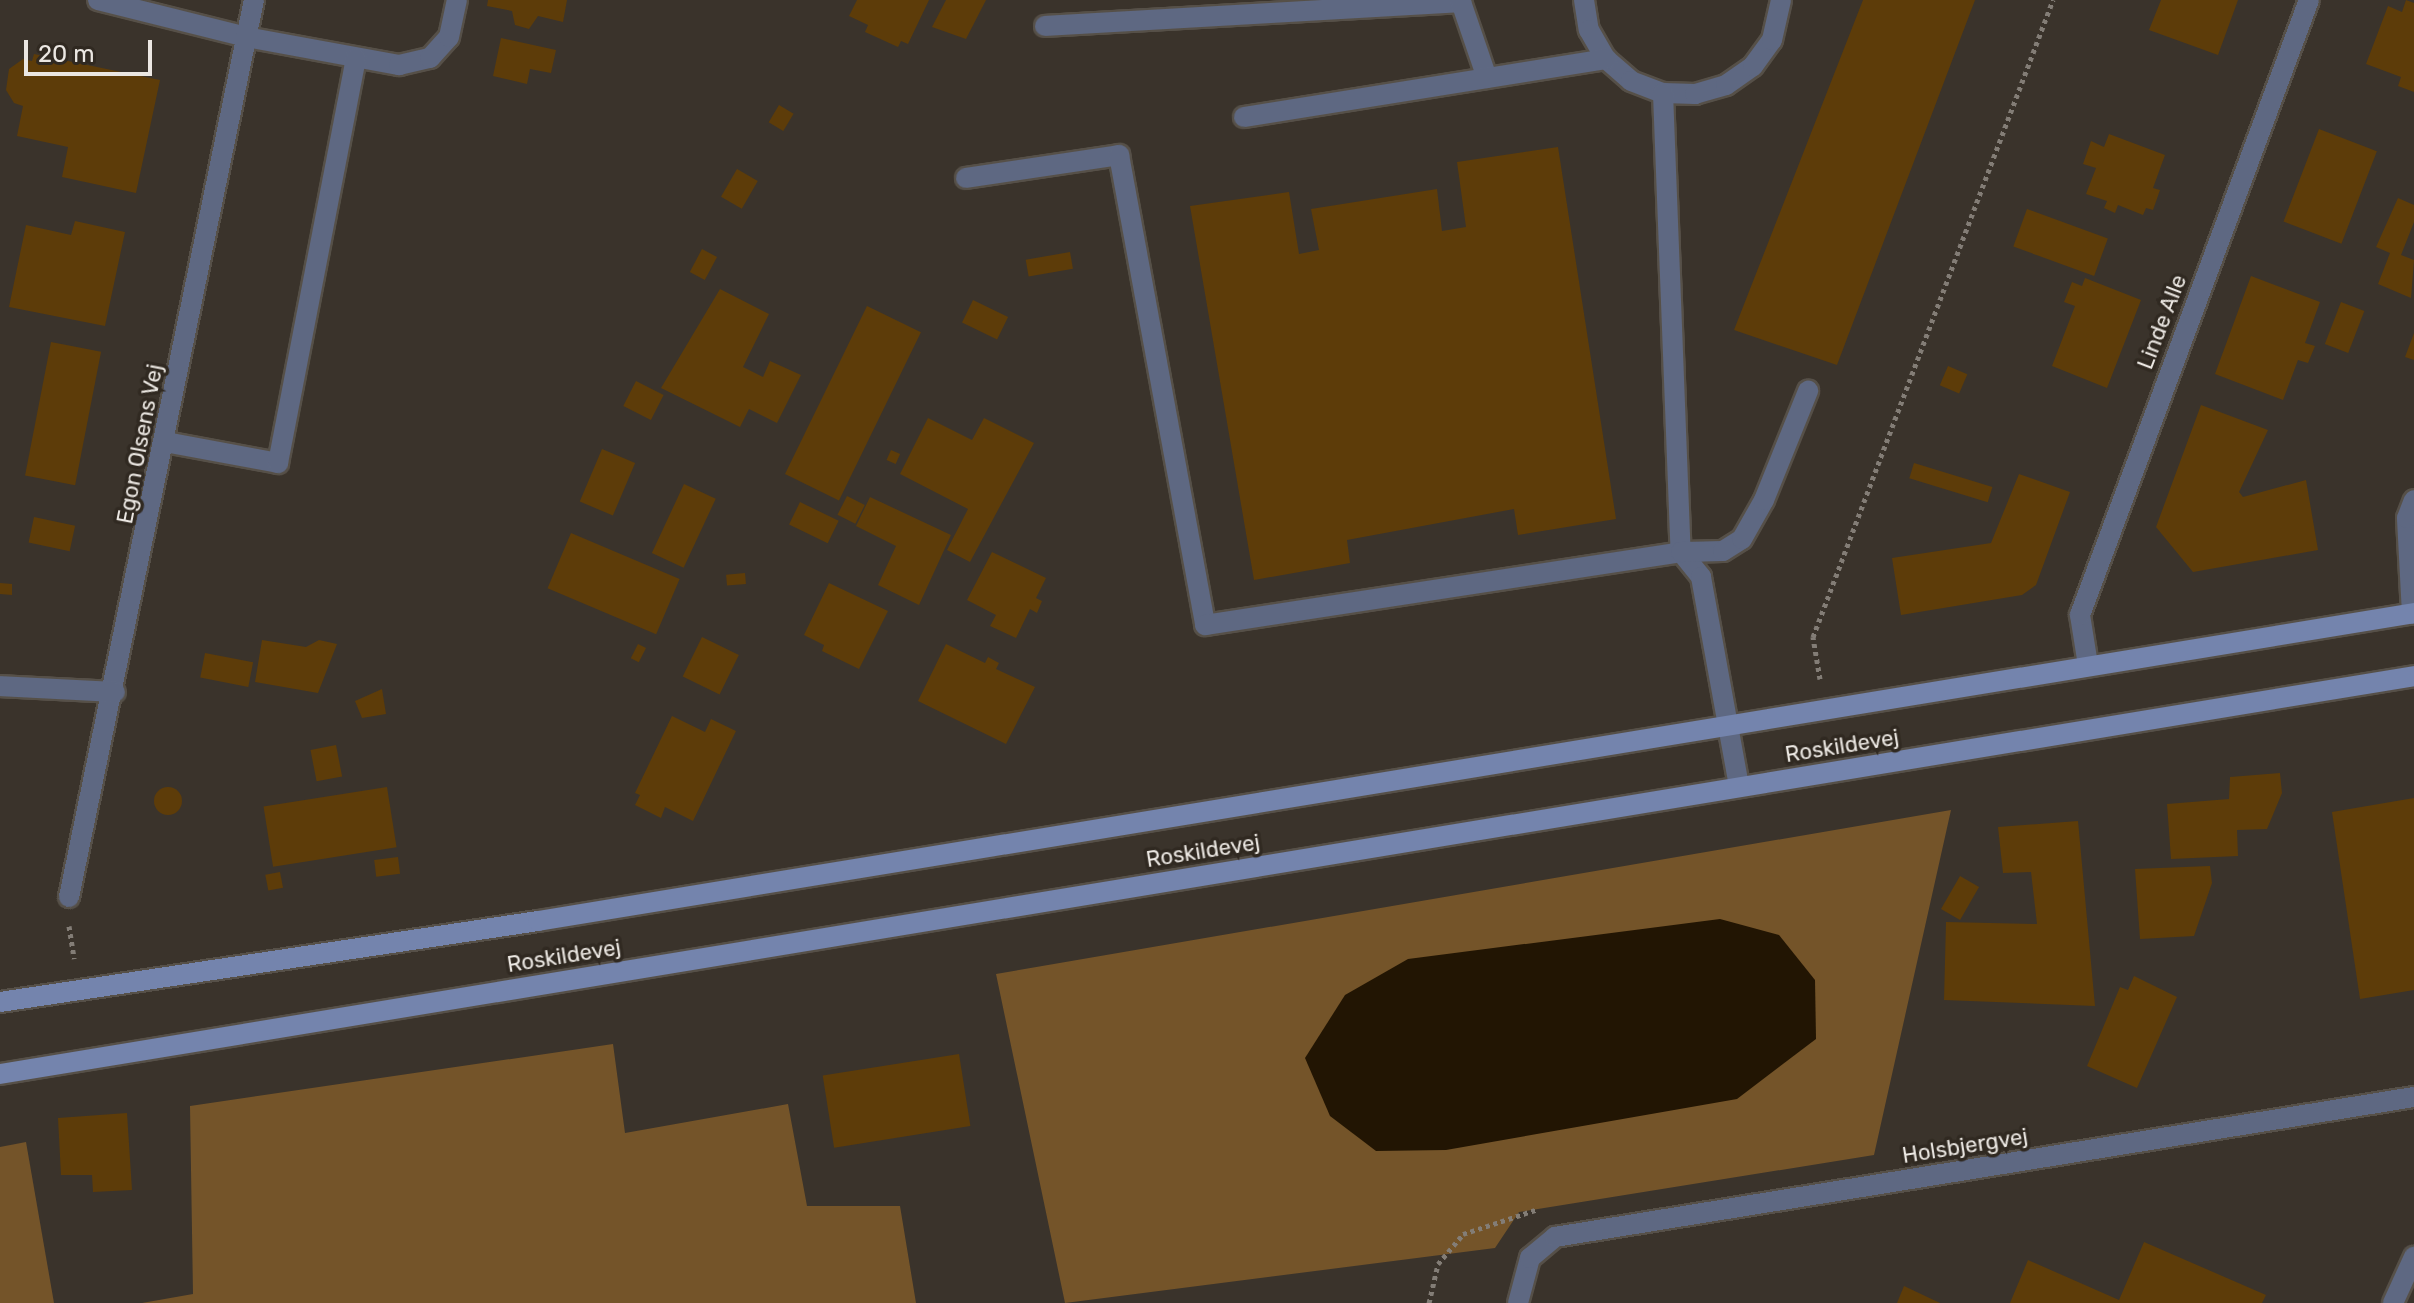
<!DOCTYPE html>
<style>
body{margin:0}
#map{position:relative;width:2414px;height:1303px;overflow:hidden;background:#3a332b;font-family:Rubik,sans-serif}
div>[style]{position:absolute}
.green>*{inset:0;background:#745429}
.water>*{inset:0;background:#221503}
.building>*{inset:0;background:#5d3c09;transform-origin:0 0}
.round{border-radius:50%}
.path>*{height:5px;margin-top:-2.5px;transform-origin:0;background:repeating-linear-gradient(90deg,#837d76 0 4px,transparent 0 8px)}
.roads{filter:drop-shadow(2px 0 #565048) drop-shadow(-2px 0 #565048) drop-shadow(0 2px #565048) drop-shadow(0 -2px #565048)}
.service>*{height:20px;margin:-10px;padding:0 10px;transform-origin:10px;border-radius:10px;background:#5e6882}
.minor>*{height:20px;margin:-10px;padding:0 10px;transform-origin:10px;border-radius:10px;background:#5e6882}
.secondary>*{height:20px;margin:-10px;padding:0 10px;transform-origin:10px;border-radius:10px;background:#7484ad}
span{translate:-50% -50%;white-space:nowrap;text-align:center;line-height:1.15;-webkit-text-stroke:7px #302921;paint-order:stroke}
.street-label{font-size:22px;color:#ebe7e2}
.scale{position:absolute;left:24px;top:40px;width:128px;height:36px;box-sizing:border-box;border:4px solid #ebe7e2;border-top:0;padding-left:10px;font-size:24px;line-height:28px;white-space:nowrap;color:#ebe7e2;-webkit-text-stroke:6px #302921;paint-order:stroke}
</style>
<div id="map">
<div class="green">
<div style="clip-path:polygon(1951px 810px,1874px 1155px,1519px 1212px,1495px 1248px,1065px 1303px,996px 974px)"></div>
<div style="clip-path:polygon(613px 1044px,625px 1133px,788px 1104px,807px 1206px,900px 1206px,916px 1303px,142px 1303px,193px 1294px,190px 1106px)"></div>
<div style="clip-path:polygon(26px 1142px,54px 1303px,0 1303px,0 1147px)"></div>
</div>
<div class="water">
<div style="clip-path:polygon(1720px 919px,1779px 935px,1815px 980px,1816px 1039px,1737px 1099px,1446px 1150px,1376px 1151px,1330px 1116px,1305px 1058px,1345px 995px,1408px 959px)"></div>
</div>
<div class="building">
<div style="clip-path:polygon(488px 0,567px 0,563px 22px,538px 16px,529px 29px,515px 25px,512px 11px,487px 6px)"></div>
<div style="clip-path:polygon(857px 0,929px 0,908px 44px,901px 41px,898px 47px,865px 32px,868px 25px,849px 16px)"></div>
<div style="clip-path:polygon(946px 0,986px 0,966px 39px,932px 27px)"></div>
<div style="clip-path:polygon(1863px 0,1975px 0,1837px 365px,1734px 330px)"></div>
<div style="clip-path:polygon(2161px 0,2238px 0,2218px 55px,2149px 30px)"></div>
<div style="clip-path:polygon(2406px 0,2414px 3px,2414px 92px,2398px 86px,2401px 77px,2366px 64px,2388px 6px,2402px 12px)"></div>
<div style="clip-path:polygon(501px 38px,556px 50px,551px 73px,530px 69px,527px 84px,493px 76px)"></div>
<div style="clip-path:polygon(34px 54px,160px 80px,136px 193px,62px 177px,68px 147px,17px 136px,23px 106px,14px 103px,6px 90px,9px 69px,23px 59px,32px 61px)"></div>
<div style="left:779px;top:105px;width:17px;height:20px;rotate:31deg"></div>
<div style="left:2319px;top:129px;width:62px;height:99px;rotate:21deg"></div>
<div style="clip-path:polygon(2109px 134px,2165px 155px,2153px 188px,2160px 190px,2153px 210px,2146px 208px,2143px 215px,2118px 205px,2115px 213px,2104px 208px,2107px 201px,2086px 194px,2096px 168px,2083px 164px,2091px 141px,2104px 147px)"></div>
<div style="clip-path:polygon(1558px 147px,1616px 519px,1518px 535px,1514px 509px,1347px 540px,1350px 563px,1254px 580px,1190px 206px,1289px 192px,1299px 254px,1319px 250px,1311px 209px,1437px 189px,1442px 231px,1466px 227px,1457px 162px)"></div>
<div style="left:737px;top:169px;width:24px;height:32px;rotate:30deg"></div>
<div style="clip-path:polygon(2398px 198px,2414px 205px,2414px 222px,2401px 255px,2414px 260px,2411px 298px,2378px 284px,2390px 253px,2376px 247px)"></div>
<div style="left:2027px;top:209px;width:86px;height:40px;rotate:20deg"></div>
<div style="clip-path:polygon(75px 221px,125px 232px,105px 326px,9px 307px,26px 225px,71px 235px)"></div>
<div style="left:702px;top:249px;width:17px;height:26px;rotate:28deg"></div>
<div style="left:1070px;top:252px;width:17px;height:45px;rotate:80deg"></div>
<div style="clip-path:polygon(2251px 276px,2320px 302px,2305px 343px,2315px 346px,2308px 363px,2298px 360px,2283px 400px,2215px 374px)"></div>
<div style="clip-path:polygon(2085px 278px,2141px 300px,2107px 388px,2052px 366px,2075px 306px,2064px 302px,2072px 282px,2082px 286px)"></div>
<div style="clip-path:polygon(720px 289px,769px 314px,743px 367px,763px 377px,770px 361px,801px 375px,777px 423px,749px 409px,740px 427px,661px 388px)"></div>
<div style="left:973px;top:300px;width:39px;height:25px;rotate:26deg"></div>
<div style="left:2341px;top:302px;width:25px;height:45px;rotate:21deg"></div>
<div style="left:867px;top:306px;width:60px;height:187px;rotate:26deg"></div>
<div style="clip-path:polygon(2414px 333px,2414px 360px,2405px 357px)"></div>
<div style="left:51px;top:342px;width:51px;height:136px;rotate:11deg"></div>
<div style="left:1948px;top:366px;width:21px;height:21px;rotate:23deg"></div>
<div style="left:636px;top:381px;width:31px;height:28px;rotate:27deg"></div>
<div style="clip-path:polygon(2201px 405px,2268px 430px,2239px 492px,2243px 497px,2306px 480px,2318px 550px,2193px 572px,2156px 527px)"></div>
<div style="clip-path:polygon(928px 418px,972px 440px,984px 418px,1034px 443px,970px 562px,947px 550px,968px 509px,900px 474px)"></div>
<div style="left:602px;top:449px;width:36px;height:57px;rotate:23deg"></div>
<div style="left:891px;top:450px;width:10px;height:11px;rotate:24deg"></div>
<div style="left:1914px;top:463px;width:82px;height:16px;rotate:17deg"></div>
<div style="clip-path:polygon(2019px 474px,2070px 492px,2036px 585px,2022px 595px,1901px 615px,1892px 558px,1991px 543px)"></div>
<div style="left:684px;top:484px;width:35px;height:76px;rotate:25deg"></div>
<div style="left:847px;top:496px;width:20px;height:21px;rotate:27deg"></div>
<div style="clip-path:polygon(870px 497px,951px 535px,919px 605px,878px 585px,896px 546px,856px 526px)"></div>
<div style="left:800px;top:502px;width:43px;height:25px;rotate:26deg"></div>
<div style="left:34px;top:517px;width:42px;height:26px;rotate:12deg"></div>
<div style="left:571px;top:533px;width:118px;height:60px;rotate:23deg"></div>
<div style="clip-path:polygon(992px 552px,1046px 578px,1036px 598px,1042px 601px,1037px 613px,1030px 609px,1016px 638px,990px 626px,996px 615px,967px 600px)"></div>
<div style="left:745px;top:573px;width:11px;height:19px;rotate:85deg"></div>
<div style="clip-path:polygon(0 583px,12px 584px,12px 595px,0 594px)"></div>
<div style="clip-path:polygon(829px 583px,888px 611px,859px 669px,822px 651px,824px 645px,804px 635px)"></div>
<div style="left:702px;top:637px;width:41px;height:44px;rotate:26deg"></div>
<div style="clip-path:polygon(262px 640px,306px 647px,319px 640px,337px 644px,318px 693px,255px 682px)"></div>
<div style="left:638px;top:644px;width:9px;height:16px;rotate:27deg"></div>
<div style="clip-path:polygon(946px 644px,985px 663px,988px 657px,999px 663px,996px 669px,1035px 687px,1006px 744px,918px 701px)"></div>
<div style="left:205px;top:653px;width:49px;height:25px;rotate:11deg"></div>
<div style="clip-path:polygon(382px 689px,386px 714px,362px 718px,355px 701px)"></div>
<div style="clip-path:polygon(672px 716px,705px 732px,711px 719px,736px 731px,693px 821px,665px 807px,661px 818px,635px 805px,640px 795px,635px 793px)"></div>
<div style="left:336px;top:745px;width:32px;height:26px;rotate:79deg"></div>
<div style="clip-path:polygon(2280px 773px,2282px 793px,2267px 829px,2237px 830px,2238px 856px,2171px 859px,2167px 804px,2229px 799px,2230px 777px)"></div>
<div style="left:387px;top:787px;width:61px;height:125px;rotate:81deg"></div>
<div class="round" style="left:154px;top:787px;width:28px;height:28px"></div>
<div style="clip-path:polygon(2414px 798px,2414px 990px,2360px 999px,2332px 812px)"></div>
<div style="clip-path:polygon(2078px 821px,2095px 1006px,1944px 1000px,1946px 922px,2037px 924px,2031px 872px,2003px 873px,1998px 827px)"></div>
<div style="left:398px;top:857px;width:17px;height:24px;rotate:83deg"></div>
<div style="clip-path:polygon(2210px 866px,2212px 883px,2194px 936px,2140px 939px,2135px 869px)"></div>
<div style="left:280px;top:872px;width:16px;height:15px;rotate:79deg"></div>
<div style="left:1960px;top:876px;width:22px;height:38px;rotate:30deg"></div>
<div style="clip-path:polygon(2134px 976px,2177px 997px,2137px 1088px,2087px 1066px,2120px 987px,2128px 990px)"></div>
<div style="left:959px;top:1054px;width:73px;height:138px;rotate:81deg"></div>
<div style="clip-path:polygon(127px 1113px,132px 1190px,93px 1192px,92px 1175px,61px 1175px,58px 1118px)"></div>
<div style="clip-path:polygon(2144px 1242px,2266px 1295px,2262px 1303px,2010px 1303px,2028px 1260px,2119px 1300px)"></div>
<div style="clip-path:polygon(1904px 1286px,1940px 1303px,1897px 1303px)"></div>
</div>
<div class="path">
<div style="left:1820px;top:679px;width:43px;rotate:-99.5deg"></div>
<div style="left:1813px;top:637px;width:681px;rotate:-69.36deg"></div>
<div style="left:69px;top:926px;width:33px;rotate:81deg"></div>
<div style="left:1429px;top:1303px;width:40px;rotate:-77deg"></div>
<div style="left:1438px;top:1264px;width:39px;rotate:-50deg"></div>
<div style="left:1463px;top:1234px;width:79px;rotate:-18.4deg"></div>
</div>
<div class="roads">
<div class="service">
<div style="left:98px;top:0;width:153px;rotate:14deg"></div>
<div style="left:246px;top:37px;width:156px;rotate:10.4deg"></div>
<div style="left:399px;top:65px;width:32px;rotate:-13deg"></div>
<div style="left:430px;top:58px;width:28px;rotate:-48deg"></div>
<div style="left:449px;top:37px;width:38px;rotate:-78deg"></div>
<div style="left:1584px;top:0;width:30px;rotate:81deg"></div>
<div style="left:1589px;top:30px;width:34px;rotate:60deg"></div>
<div style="left:1606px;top:59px;width:33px;rotate:41deg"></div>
<div style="left:1631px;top:81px;width:34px;rotate:21deg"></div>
<div style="left:1663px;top:93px;width:32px;rotate:2deg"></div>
<div style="left:1695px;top:94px;width:32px;rotate:-16deg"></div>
<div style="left:1726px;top:85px;width:33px;rotate:-35deg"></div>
<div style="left:1753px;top:66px;width:32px;rotate:-54deg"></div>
<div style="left:1772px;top:40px;width:41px;rotate:-77.3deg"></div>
<div style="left:1045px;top:26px;width:417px;rotate:-3.3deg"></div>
<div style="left:1461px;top:2px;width:80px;rotate:71.1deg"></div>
<div style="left:1663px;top:93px;width:459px;rotate:87.8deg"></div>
<div style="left:1681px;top:552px;width:32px;rotate:51deg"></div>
<div style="left:1701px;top:577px;width:213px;rotate:79.7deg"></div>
<div style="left:1244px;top:117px;width:367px;rotate:-9.1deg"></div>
<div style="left:966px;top:178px;width:155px;rotate:-8.5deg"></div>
<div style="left:1119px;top:155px;width:478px;rotate:79.6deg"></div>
<div style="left:1205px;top:625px;width:482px;rotate:-8.7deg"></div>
<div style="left:1681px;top:552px;width:42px;rotate:-1.4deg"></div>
<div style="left:1723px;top:551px;width:22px;rotate:-32deg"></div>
<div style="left:1742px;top:539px;width:45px;rotate:-60.6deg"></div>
<div style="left:1764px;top:500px;width:118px;rotate:-68deg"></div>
<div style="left:165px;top:442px;width:115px;rotate:10.5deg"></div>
<div style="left:278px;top:463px;width:412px;rotate:-79.1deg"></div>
<div style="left:69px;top:897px;width:916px;rotate:-78.35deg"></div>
</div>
<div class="minor">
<div style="left:2412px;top:614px;width:96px;rotate:-93deg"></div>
<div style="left:2407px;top:518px;width:19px;rotate:-69deg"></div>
<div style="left:2088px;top:665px;width:51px;rotate:-99.1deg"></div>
<div style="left:2080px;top:615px;width:656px;rotate:-69.58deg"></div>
<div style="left:0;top:686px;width:115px;rotate:3deg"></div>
<div style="left:1518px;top:1303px;width:47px;rotate:-75.1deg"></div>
<div style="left:1530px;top:1258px;width:33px;rotate:-40deg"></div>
<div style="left:1555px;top:1237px;width:870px;rotate:-9.26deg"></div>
<div style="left:2393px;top:1303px;width:51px;rotate:-65.5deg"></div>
</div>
<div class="secondary">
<div style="left:0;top:1002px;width:544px;rotate:-8.56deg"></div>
<div style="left:538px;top:921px;width:1901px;rotate:-9.32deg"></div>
<div style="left:0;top:1074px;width:2447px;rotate:-9.36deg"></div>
</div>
</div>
<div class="street-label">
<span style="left:2162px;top:322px;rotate:-69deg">Linde Alle</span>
<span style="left:140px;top:444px;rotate:-79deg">Egon Olsens Vej</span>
<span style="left:1842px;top:746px;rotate:-9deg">Roskildevej</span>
<span style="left:1203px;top:851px;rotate:-9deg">Roskildevej</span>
<span style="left:564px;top:956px;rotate:-9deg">Roskildevej</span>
<span style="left:1965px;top:1146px;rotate:-9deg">Holsbjergvej</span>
</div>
<div class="scale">20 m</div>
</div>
